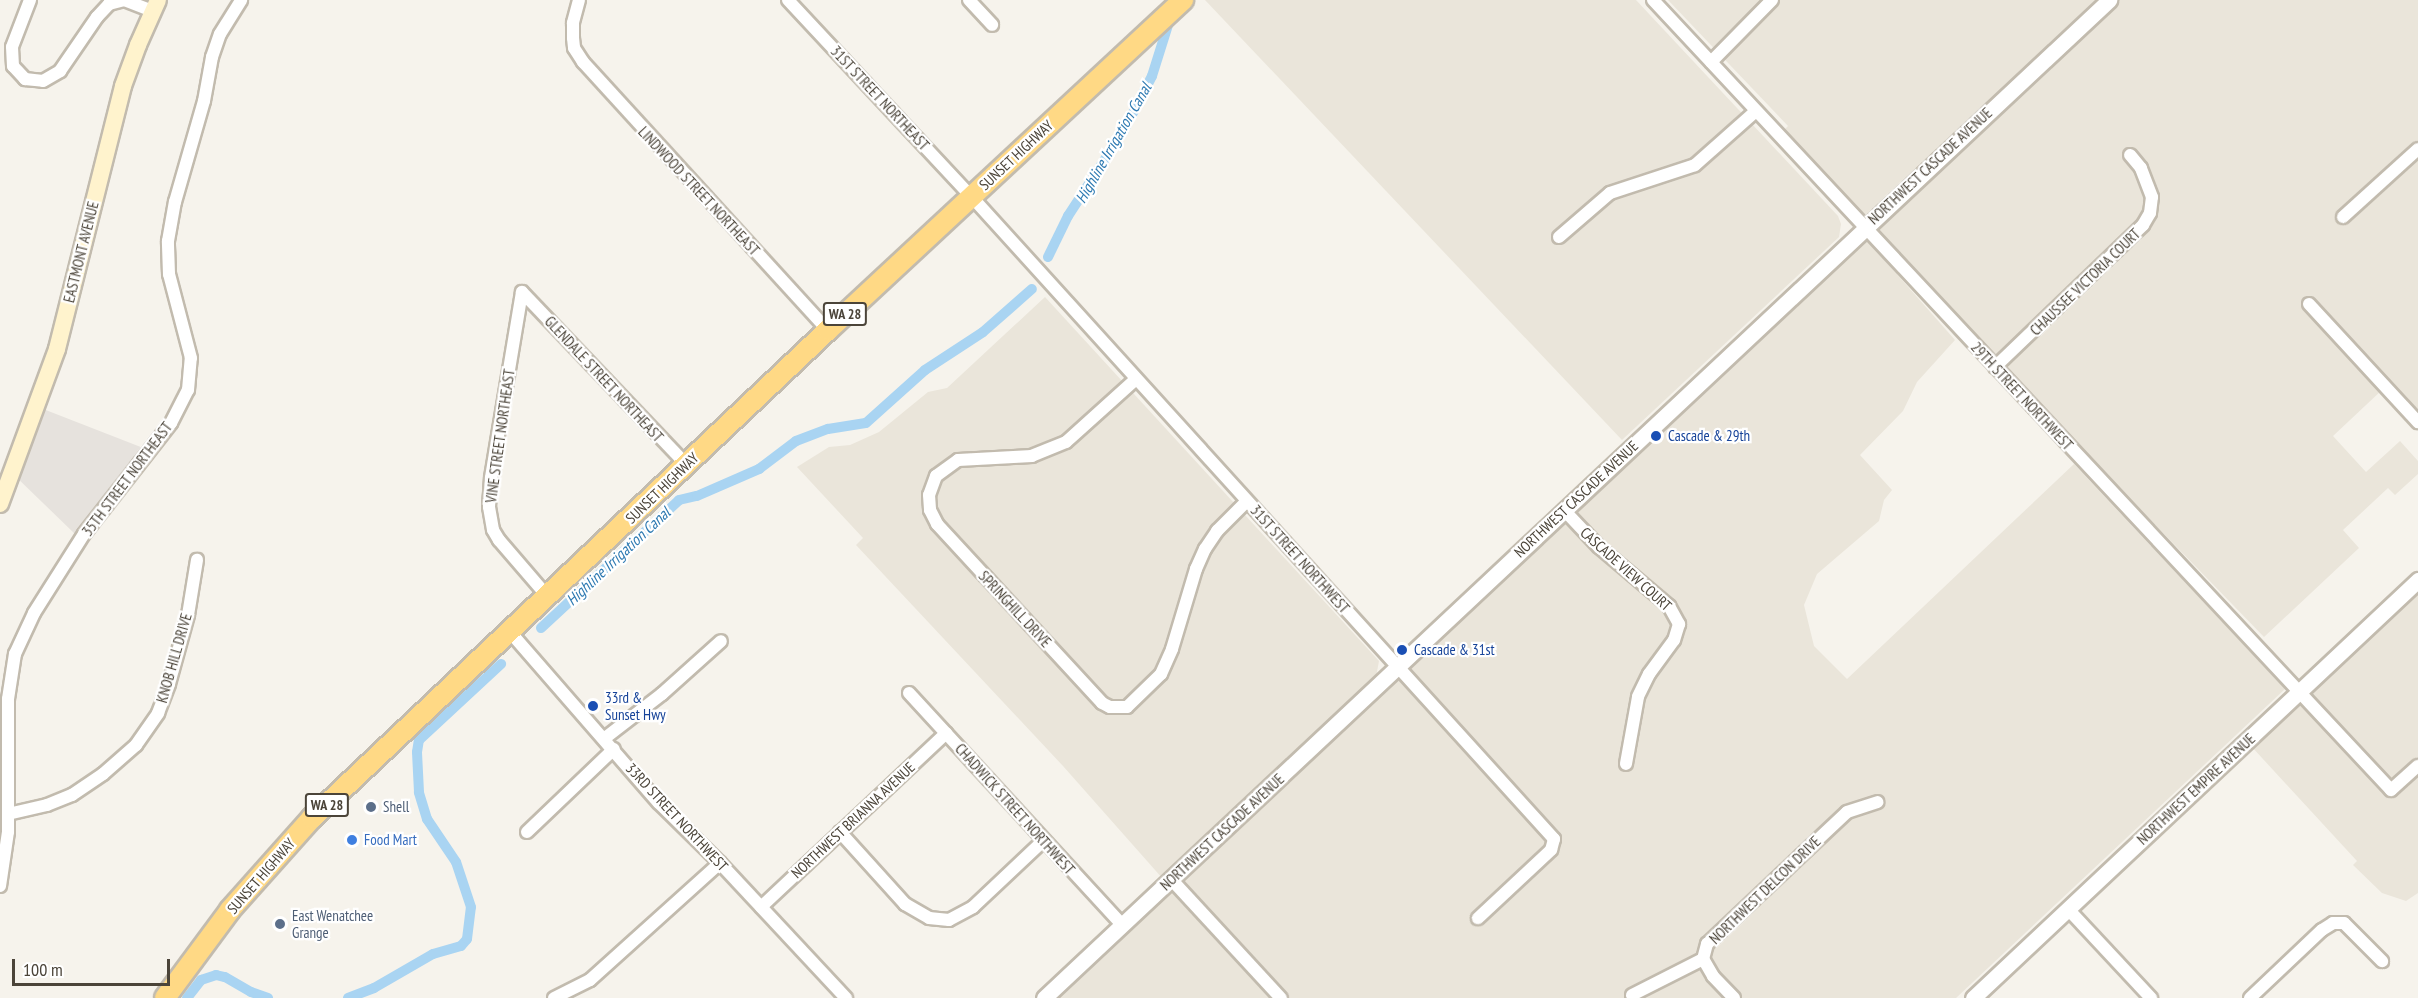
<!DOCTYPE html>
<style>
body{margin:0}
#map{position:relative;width:2418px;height:998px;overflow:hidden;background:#f6f3ec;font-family:"PT Sans Narrow",sans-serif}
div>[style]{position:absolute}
.residential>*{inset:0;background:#eae5da}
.industrial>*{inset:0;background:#e6e2dd}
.canal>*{height:10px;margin:-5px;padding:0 5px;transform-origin:5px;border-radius:5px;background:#a9d4f2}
.roads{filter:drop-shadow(2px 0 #c2bbae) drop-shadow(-2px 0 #c2bbae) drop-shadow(0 2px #c2bbae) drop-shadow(0 -2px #c2bbae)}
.minor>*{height:12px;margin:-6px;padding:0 6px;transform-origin:6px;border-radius:6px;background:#fff}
.tertiary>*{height:15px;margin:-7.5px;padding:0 7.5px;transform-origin:7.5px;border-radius:7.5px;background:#fff}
.secondary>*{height:16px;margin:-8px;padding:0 8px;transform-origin:8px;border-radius:8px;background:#fff3cd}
.trunk>*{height:20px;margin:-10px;padding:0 10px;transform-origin:10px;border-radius:10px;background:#ffd985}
.dots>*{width:16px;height:16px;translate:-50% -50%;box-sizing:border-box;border:3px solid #fff;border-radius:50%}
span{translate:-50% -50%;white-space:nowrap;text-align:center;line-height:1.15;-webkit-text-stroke:4.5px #fff;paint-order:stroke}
.shield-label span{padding:2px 4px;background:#fff;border:2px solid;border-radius:4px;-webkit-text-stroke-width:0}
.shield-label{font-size:14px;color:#4b4439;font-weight:700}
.street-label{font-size:15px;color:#4b4439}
.transit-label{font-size:15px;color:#164399}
.left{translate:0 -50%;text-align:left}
.service-label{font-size:15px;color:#4e5e75}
.shop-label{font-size:15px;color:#366cbe}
.water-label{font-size:16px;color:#2e7ab2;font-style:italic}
.scale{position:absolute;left:12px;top:959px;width:158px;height:27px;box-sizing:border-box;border:3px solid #4b4439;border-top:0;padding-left:8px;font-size:18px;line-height:21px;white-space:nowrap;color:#4b4439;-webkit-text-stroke:4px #fff;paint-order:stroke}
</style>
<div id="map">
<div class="residential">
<div style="clip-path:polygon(1205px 0,1636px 0,1838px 216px,1841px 224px,1839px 237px,1622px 440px)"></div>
<div style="clip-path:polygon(1668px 0,2096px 0,1871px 214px,1865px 216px,1858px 214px,1783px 131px,1788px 126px)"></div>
<div style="clip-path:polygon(2118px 0,2418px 0,2418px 428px,2382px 390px,2333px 436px,2366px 472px,2400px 441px,2418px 461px,2418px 474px,2395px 495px,2388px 488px,2343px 530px,2359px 548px,2264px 637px,1870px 231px)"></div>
<div style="clip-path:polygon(1865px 238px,1955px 340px,1917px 382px,1903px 411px,1860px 455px,1892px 490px,1884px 500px,1879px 521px,1817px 574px,1804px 605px,1814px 646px,1847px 679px,2074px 464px,2285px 689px,1956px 998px,1056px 998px)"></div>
<div style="clip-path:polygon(1045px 297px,1379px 661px,1376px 677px,1163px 879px,1063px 766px,856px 545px,863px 538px,797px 467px,829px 447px,850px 445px,879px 432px,928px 392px,947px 388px)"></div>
<div style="clip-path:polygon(2418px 590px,2418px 893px,2406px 901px,2382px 893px,2353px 865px,2357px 861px,2251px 746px)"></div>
</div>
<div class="industrial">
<div style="clip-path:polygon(38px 407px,151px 451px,84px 534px,75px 534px,12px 473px)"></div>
</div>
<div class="canal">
<div style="left:1048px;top:257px;width:46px;rotate:-64deg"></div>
<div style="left:1068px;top:216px;width:103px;rotate:-56.9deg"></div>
<div style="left:1124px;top:130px;width:61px;rotate:-62.6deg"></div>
<div style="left:1152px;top:76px;width:53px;rotate:-72.6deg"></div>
<div style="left:541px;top:628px;width:188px;rotate:-42.8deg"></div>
<div style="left:679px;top:500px;width:18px;rotate:-13deg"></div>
<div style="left:697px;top:496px;width:68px;rotate:-23.5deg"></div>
<div style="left:759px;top:469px;width:46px;rotate:-37.1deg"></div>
<div style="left:796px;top:441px;width:34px;rotate:-21deg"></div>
<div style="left:828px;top:429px;width:38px;rotate:-9deg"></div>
<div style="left:866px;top:423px;width:79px;rotate:-41.9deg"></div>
<div style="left:925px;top:370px;width:69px;rotate:-33.2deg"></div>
<div style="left:983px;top:332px;width:65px;rotate:-41.3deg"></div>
<div style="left:187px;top:998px;width:23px;rotate:-52deg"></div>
<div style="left:201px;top:980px;width:16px;rotate:-18deg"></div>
<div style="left:216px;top:975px;width:9px;rotate:13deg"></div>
<div style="left:225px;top:977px;width:30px;rotate:30deg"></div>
<div style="left:251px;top:992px;width:18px;rotate:19deg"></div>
<div style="left:348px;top:998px;width:28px;rotate:-21deg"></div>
<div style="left:374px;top:988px;width:68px;rotate:-30deg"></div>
<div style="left:433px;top:954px;width:29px;rotate:-16deg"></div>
<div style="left:461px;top:946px;width:9px;rotate:-49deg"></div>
<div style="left:467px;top:939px;width:32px;rotate:-83deg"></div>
<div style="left:471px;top:907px;width:47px;rotate:-108.4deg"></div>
<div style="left:456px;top:862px;width:52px;rotate:-124deg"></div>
<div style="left:427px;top:819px;width:28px;rotate:-107deg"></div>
<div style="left:419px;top:792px;width:40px;rotate:-92.9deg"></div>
<div style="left:417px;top:752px;width:12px;rotate:-81deg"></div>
<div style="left:419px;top:740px;width:112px;rotate:-42.8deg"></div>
</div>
<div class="roads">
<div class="minor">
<div style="left:30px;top:0;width:50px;rotate:111deg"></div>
<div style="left:12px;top:47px;width:19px;rotate:87deg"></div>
<div style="left:13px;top:66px;width:18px;rotate:47deg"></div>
<div style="left:25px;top:79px;width:18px;rotate:6deg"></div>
<div style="left:43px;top:81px;width:20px;rotate:-30deg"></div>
<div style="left:60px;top:71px;width:65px;rotate:-55.6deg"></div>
<div style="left:97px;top:17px;width:18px;rotate:-47deg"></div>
<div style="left:109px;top:4px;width:16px;rotate:-15deg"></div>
<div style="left:124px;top:0;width:31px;rotate:21deg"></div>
<div style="left:579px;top:0;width:24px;rotate:105deg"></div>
<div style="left:573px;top:23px;width:15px;rotate:90deg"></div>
<div style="left:573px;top:38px;width:10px;rotate:84deg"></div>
<div style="left:574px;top:48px;width:17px;rotate:57deg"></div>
<div style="left:583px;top:62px;width:363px;rotate:47.6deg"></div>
<div style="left:788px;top:0;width:268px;rotate:47deg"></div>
<div style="left:971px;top:196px;width:868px;rotate:47.8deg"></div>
<div style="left:1554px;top:839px;width:11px;rotate:105deg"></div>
<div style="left:1551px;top:850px;width:100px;rotate:137deg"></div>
<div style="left:969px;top:0;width:34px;rotate:47deg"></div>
<div style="left:1653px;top:0;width:1081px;rotate:46.95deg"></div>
<div style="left:2391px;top:790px;width:36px;rotate:-42deg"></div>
<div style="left:1711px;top:62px;width:87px;rotate:-45.5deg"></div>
<div style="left:2343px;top:217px;width:101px;rotate:-42.2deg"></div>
<div style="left:1559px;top:237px;width:67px;rotate:-40.8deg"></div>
<div style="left:1610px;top:193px;width:89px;rotate:-18.2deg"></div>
<div style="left:1695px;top:165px;width:81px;rotate:-41.5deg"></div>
<div style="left:522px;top:292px;width:189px;rotate:99.5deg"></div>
<div style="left:491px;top:478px;width:29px;rotate:94deg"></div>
<div style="left:489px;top:507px;width:23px;rotate:80deg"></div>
<div style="left:493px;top:530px;width:12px;rotate:59deg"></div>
<div style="left:499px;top:540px;width:75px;rotate:49.3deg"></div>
<div style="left:522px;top:292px;width:239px;rotate:46.4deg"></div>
<div style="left:2309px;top:304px;width:161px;rotate:47.3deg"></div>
<div style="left:1995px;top:367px;width:205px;rotate:-43.8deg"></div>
<div style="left:2143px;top:225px;width:14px;rotate:-60deg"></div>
<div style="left:2150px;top:213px;width:16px;rotate:-83deg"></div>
<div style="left:2152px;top:197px;width:31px;rotate:-111deg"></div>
<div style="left:2141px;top:168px;width:17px;rotate:-130deg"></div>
<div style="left:1136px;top:379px;width:94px;rotate:138deg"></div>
<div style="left:1066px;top:442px;width:37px;rotate:158deg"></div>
<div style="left:1032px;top:456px;width:74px;rotate:176.9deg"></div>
<div style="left:958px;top:460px;width:27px;rotate:144deg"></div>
<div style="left:936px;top:476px;width:20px;rotate:110deg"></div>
<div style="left:929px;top:495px;width:15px;rotate:86deg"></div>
<div style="left:930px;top:510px;width:16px;rotate:63deg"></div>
<div style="left:937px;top:524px;width:243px;rotate:47.3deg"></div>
<div style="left:1102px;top:703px;width:9px;rotate:27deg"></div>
<div style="left:1110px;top:707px;width:17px"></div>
<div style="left:1127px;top:707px;width:47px;rotate:-44.1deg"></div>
<div style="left:1161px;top:674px;width:27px;rotate:-66deg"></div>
<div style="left:1172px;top:649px;width:84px;rotate:-73.3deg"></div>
<div style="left:1196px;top:569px;width:22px;rotate:-66deg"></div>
<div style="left:1205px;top:549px;width:22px;rotate:-56deg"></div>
<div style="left:1217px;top:531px;width:42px;rotate:-45deg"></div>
<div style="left:1564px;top:510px;width:51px;rotate:46.6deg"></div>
<div style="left:1599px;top:547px;width:92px;rotate:40.1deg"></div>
<div style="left:1669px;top:606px;width:21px;rotate:61deg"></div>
<div style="left:1679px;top:624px;width:17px;rotate:107deg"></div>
<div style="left:1674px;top:640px;width:42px;rotate:126.3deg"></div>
<div style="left:1649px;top:674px;width:25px;rotate:116deg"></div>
<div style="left:1638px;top:697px;width:68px;rotate:100.2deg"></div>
<div style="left:511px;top:633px;width:225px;rotate:49deg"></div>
<div style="left:659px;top:803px;width:86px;rotate:44.5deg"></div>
<div style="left:720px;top:863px;width:185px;rotate:47deg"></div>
<div style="left:909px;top:693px;width:315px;rotate:47.4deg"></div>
<div style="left:605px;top:738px;width:72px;rotate:-37.7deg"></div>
<div style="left:662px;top:694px;width:79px;rotate:-41.9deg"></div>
<div style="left:8px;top:814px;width:40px;rotate:-13deg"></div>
<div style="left:47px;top:805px;width:27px;rotate:-22deg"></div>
<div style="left:72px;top:795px;width:37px;rotate:-34deg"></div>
<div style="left:103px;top:774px;width:44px;rotate:-41.3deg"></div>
<div style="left:136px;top:745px;width:39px;rotate:-55deg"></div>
<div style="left:158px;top:713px;width:31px;rotate:-69deg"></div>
<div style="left:169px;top:684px;width:72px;rotate:-74.6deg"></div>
<div style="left:188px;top:615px;width:56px;rotate:-80.7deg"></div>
<div style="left:527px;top:832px;width:120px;rotate:-43.7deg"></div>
<div style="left:840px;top:832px;width:97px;rotate:47.9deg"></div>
<div style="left:905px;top:904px;width:28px;rotate:30deg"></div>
<div style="left:929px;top:918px;width:20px;rotate:6deg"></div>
<div style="left:949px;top:920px;width:27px;rotate:-28deg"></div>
<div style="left:973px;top:907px;width:96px;rotate:-43.3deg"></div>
<div style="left:1171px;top:879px;width:162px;rotate:47.3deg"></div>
<div style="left:0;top:886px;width:55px;rotate:-81.6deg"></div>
<div style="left:8px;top:832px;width:133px;rotate:-90deg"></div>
<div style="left:8px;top:699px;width:46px;rotate:-81.2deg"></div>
<div style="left:15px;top:654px;width:45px;rotate:-65.1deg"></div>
<div style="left:34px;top:613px;width:93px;rotate:-57.7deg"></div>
<div style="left:84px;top:534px;width:141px;rotate:-51.9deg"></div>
<div style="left:171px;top:423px;width:37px;rotate:-63deg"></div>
<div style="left:188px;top:390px;width:32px;rotate:-85deg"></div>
<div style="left:191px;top:358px;width:87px;rotate:-104.7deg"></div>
<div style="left:169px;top:274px;width:33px;rotate:-92deg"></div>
<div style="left:168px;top:241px;width:40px;rotate:-80deg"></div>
<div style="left:175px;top:202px;width:105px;rotate:-74deg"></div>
<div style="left:204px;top:101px;width:45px;rotate:-79.7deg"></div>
<div style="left:212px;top:57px;width:24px;rotate:-71deg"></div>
<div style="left:220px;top:34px;width:40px;rotate:-58deg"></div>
<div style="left:761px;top:907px;width:254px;rotate:-43.2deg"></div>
<div style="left:2068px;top:909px;width:122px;rotate:47deg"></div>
<div style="left:1632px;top:995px;width:80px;rotate:-26.9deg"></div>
<div style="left:554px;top:998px;width:40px;rotate:-26.6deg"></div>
<div style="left:590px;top:980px;width:175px;rotate:-42deg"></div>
<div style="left:1734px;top:998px;width:30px;rotate:-134deg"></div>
<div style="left:1713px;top:976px;width:20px;rotate:-120deg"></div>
<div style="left:1703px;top:959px;width:16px;rotate:-75deg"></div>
<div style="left:1707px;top:944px;width:192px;rotate:-43.3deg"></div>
<div style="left:1847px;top:812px;width:32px;rotate:-18deg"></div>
<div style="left:2250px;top:998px;width:99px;rotate:-43.4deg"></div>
<div style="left:2322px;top:930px;width:13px;rotate:-32deg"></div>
<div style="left:2333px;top:923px;width:11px"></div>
<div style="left:2344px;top:923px;width:54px;rotate:45deg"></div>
</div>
<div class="tertiary">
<div style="left:1044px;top:998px;width:1460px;rotate:-43.14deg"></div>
<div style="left:1973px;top:998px;width:611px;rotate:-43.21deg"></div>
</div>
<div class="secondary">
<div style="left:0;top:504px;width:165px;rotate:-69.8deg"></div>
<div style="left:57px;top:349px;width:271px;rotate:-75.9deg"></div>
<div style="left:123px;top:86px;width:44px;rotate:-69.9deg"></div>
<div style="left:138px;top:45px;width:49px;rotate:-66deg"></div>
</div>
<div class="trunk">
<div style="left:165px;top:998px;width:109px;rotate:-53.5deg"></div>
<div style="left:230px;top:910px;width:123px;rotate:-48.3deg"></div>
<div style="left:312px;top:818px;width:710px;rotate:-43.4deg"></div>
<div style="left:828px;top:330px;width:485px;rotate:-42.9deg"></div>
</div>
</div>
<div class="dots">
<div style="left:1656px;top:436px;background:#1a4fb4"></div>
<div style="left:1402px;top:650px;background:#1a4fb4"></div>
<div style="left:593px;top:706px;background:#1a4fb4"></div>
<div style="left:371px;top:807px;background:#5c6f8a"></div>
<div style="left:352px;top:840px;background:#3f7fe0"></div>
<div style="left:280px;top:924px;background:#5c6f8a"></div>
</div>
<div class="shield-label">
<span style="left:845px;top:314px">WA 28</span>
<span style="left:327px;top:805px">WA 28</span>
</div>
<div class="street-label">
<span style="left:880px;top:98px;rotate:47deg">31ST STREET NORTHEAST</span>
<span style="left:1016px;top:155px;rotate:-43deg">SUNSET HIGHWAY</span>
<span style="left:1930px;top:166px;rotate:-43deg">NORTHWEST CASCADE AVENUE</span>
<span style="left:699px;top:191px;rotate:47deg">LINDWOOD STREET NORTHEAST</span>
<span style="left:81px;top:252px;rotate:-76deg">EASTMONT AVENUE</span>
<span style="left:2085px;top:282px;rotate:-44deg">CHAUSSEE VICTORIA COURT</span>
<span style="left:604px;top:379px;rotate:47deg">GLENDALE STREET NORTHEAST</span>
<span style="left:2022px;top:396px;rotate:47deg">29TH STREET NORTHWEST</span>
<span style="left:500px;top:436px;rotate:-82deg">VINE STREET NORTHEAST</span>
<span style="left:127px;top:479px;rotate:-53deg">35TH STREET NORTHEAST</span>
<span style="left:662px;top:488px;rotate:-44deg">SUNSET HIGHWAY</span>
<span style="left:1576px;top:499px;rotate:-43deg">NORTHWEST CASCADE AVENUE</span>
<span style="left:1300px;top:559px;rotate:48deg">31ST STREET NORTHWEST</span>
<span style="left:1626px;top:569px;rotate:42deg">CASCADE VIEW COURT</span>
<span style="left:1015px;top:609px;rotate:47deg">SPRINGHILL DRIVE</span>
<span style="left:174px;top:658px;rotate:-74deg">KNOB HILL DRIVE</span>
<span style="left:2196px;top:789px;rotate:-43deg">NORTHWEST EMPIRE AVENUE</span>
<span style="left:1015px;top:809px;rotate:48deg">CHADWICK STREET NORTHWEST</span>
<span style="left:677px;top:817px;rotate:47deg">33RD STREET NORTHWEST</span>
<span style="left:853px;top:820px;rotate:-43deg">NORTHWEST BRIANNA AVENUE</span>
<span style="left:1222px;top:832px;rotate:-43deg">NORTHWEST CASCADE AVENUE</span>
<span style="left:261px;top:876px;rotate:-49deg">SUNSET HIGHWAY</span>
<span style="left:1765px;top:890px;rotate:-44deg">NORTHWEST DELCON DRIVE</span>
</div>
<div class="transit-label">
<span class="left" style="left:1668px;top:436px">Cascade &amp; 29th</span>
<span class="left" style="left:1414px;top:650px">Cascade &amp; 31st</span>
<span class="left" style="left:605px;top:706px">33rd &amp;<br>Sunset Hwy</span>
</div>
<div class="service-label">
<span class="left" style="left:383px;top:807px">Shell</span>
<span class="left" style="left:292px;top:924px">East Wenatchee<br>Grange</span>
</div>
<div class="shop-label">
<span class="left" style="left:364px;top:840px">Food Mart</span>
</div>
<div class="water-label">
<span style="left:1113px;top:143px;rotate:-60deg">Highline Irrigation Canal</span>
<span style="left:618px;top:556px;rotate:-43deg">Highline Irrigation Canal</span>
</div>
<div class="scale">100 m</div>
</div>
